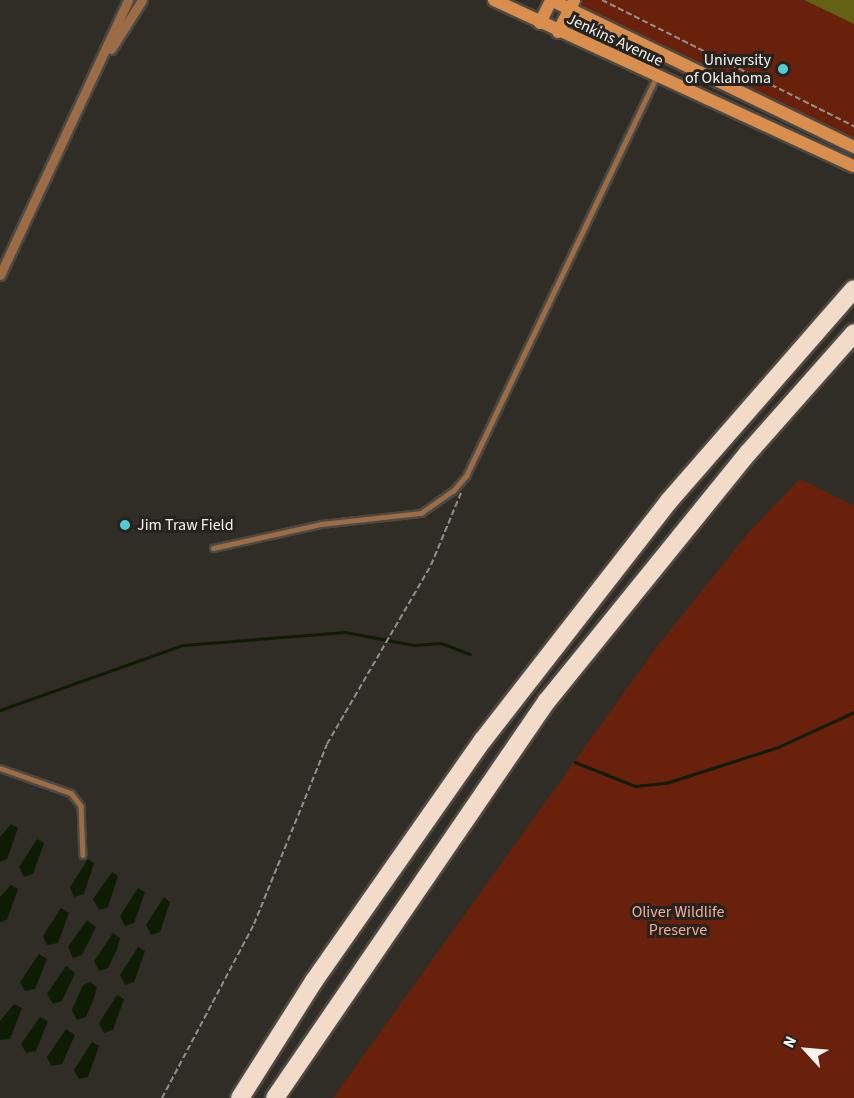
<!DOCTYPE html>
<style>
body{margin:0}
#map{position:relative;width:854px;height:1098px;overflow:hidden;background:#302d27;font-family:"Source Sans 3",sans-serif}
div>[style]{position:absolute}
.green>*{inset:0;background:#6a210c}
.water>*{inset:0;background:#0f1c04}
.stream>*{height:3px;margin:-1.5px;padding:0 1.5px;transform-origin:1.5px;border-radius:1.5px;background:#0f1c04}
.building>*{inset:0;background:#636214}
.path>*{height:2px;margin-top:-1px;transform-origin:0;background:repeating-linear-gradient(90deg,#918f8a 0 6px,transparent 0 9px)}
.roads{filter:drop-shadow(2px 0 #4c4943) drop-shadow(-2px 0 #4c4943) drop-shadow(0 2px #4c4943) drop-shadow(0 -2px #4c4943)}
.lane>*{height:4.5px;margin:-2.25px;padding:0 2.25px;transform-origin:2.25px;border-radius:2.25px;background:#9b6c45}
.street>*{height:9px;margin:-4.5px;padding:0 4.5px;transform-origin:4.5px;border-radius:4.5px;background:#9b6c45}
.secondary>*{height:12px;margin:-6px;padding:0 6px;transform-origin:6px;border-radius:6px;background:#d98e4d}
.highway>*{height:18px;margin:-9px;padding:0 9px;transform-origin:9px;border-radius:9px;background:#f3dbc9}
.dots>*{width:16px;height:16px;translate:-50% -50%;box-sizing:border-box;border:3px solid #26231e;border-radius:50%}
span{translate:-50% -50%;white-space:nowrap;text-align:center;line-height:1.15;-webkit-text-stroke:6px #26231e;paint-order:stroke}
.street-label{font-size:16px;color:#f5f3ef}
.poi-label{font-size:16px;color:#f5f3ef}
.right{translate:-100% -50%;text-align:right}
.left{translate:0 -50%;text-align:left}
.park-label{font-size:16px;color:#f4ac98}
.north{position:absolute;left:776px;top:1020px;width:60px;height:60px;-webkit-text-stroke:4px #26231e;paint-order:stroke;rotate:296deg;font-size:16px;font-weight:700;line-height:24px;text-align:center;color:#f5f3ef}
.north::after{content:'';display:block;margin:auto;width:21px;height:27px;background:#f5f3ef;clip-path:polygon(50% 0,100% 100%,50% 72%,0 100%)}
</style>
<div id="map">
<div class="green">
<div style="clip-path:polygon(580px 0,804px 0,854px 24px,854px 138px,578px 5px)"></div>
<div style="clip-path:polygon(800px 479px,854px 506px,854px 1098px,333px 1098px,656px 648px,750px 531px)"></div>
</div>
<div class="water">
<div style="clip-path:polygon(11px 824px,18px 828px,7px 859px,0 862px,0 837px)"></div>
<div style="clip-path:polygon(37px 839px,44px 843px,33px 874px,24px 877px,19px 867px)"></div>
<div style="clip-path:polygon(88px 859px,94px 863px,84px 894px,74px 897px,70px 887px)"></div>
<div style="clip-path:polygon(112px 872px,118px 876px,108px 907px,99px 910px,93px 899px)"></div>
<div style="clip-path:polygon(11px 885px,18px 889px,7px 920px,0 922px,0 897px)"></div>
<div style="clip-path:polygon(138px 888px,145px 892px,134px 923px,125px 926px,120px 916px)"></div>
<div style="clip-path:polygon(164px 897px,170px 902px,160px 932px,151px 935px,146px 925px)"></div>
<div style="clip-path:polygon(61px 908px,69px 913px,58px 943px,47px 945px,43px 936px)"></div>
<div style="clip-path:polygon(87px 920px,96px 927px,82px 955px,73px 958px,68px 947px)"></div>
<div style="clip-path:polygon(113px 933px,120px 938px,117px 949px,108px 968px,99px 971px,94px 961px)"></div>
<div style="clip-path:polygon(138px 947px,145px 951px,134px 982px,125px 985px,120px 975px)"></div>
<div style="clip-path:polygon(39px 954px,47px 959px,35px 989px,25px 991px,20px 982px)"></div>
<div style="clip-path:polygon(66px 966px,75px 973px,62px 1001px,53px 1004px,47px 994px)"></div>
<div style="clip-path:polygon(90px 982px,97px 987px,94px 998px,86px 1017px,77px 1020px,72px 1010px,83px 985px)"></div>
<div style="clip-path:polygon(117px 995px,124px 999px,113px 1030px,104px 1033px,99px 1023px)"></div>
<div style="clip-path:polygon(14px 1004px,22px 1008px,10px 1039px,0 1040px,0 1021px)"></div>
<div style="clip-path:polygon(40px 1017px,48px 1021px,36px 1051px,26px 1053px,21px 1044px)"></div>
<div style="clip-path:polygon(66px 1029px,75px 1035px,62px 1064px,51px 1066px,47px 1057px)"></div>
<div style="clip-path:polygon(92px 1042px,99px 1046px,88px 1077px,79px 1079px,74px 1070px)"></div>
</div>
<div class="stream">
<div style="left:0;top:710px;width:194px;rotate:-19.6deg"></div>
<div style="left:183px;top:645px;width:163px;rotate:-4.6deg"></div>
<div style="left:345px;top:632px;width:70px;rotate:10.7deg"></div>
<div style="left:414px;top:645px;width:27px;rotate:-4deg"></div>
<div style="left:441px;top:643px;width:31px;rotate:21deg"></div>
<div style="left:575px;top:762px;width:65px;rotate:21.8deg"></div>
<div style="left:635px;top:786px;width:31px;rotate:-6deg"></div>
<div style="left:666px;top:783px;width:118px;rotate:-17.8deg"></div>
<div style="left:778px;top:747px;width:84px;rotate:-24.7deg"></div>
</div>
<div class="building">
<div style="clip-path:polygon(804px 0,854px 0,854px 24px)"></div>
</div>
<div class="path">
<div style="left:602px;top:0;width:282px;rotate:26.6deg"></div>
<div style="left:162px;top:1098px;width:197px;rotate:-62.1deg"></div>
<div style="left:254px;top:924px;width:194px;rotate:-67.9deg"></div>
<div style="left:327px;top:744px;width:207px;rotate:-59.8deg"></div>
<div style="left:431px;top:565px;width:78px;rotate:-67.4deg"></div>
</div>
<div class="roads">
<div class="lane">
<div style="left:213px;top:548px;width:111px;rotate:-12.5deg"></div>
<div style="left:321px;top:524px;width:101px;rotate:-6.3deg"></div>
<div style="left:421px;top:513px;width:39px;rotate:-35deg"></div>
<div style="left:453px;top:491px;width:20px;rotate:-49deg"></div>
<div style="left:466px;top:476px;width:442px;rotate:-64.5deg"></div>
<div style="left:0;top:768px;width:75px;rotate:19.4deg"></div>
<div style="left:71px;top:793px;width:16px;rotate:52deg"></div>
<div style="left:81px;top:806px;width:49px;rotate:87.7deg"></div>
</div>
<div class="street">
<div style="left:111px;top:49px;width:58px;rotate:-57.7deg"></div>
<div style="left:0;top:275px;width:303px;rotate:-65deg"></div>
</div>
<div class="secondary">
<div style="left:494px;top:0;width:396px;rotate:24.8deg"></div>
<div style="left:551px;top:0;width:337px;rotate:25.9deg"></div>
<div style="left:540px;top:23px;width:25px;rotate:-64deg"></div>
<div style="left:558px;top:32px;width:36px;rotate:-63deg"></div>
</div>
<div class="highway">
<div style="left:240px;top:1098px;width:138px;rotate:-57.7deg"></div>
<div style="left:314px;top:981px;width:294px;rotate:-55deg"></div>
<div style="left:483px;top:740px;width:303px;rotate:-52.1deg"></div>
<div style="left:669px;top:501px;width:281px;rotate:-48.9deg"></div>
<div style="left:275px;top:1098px;width:481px;rotate:-55.6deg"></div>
<div style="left:547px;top:701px;width:319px;rotate:-51deg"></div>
<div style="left:748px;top:453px;width:160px;rotate:-48.5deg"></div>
</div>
</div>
<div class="dots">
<div style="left:783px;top:69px;background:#52cbd7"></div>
<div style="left:125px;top:525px;background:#52cbd7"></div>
</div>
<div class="street-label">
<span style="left:615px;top:40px;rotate:25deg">Jenkins Avenue</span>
</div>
<div class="poi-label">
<span class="right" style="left:771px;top:69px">University<br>of Oklahoma</span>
<span class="left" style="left:137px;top:525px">Jim Traw Field</span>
</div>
<div class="park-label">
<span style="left:678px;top:921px">Oliver Wildlife<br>Preserve</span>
</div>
<div class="north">N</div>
</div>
